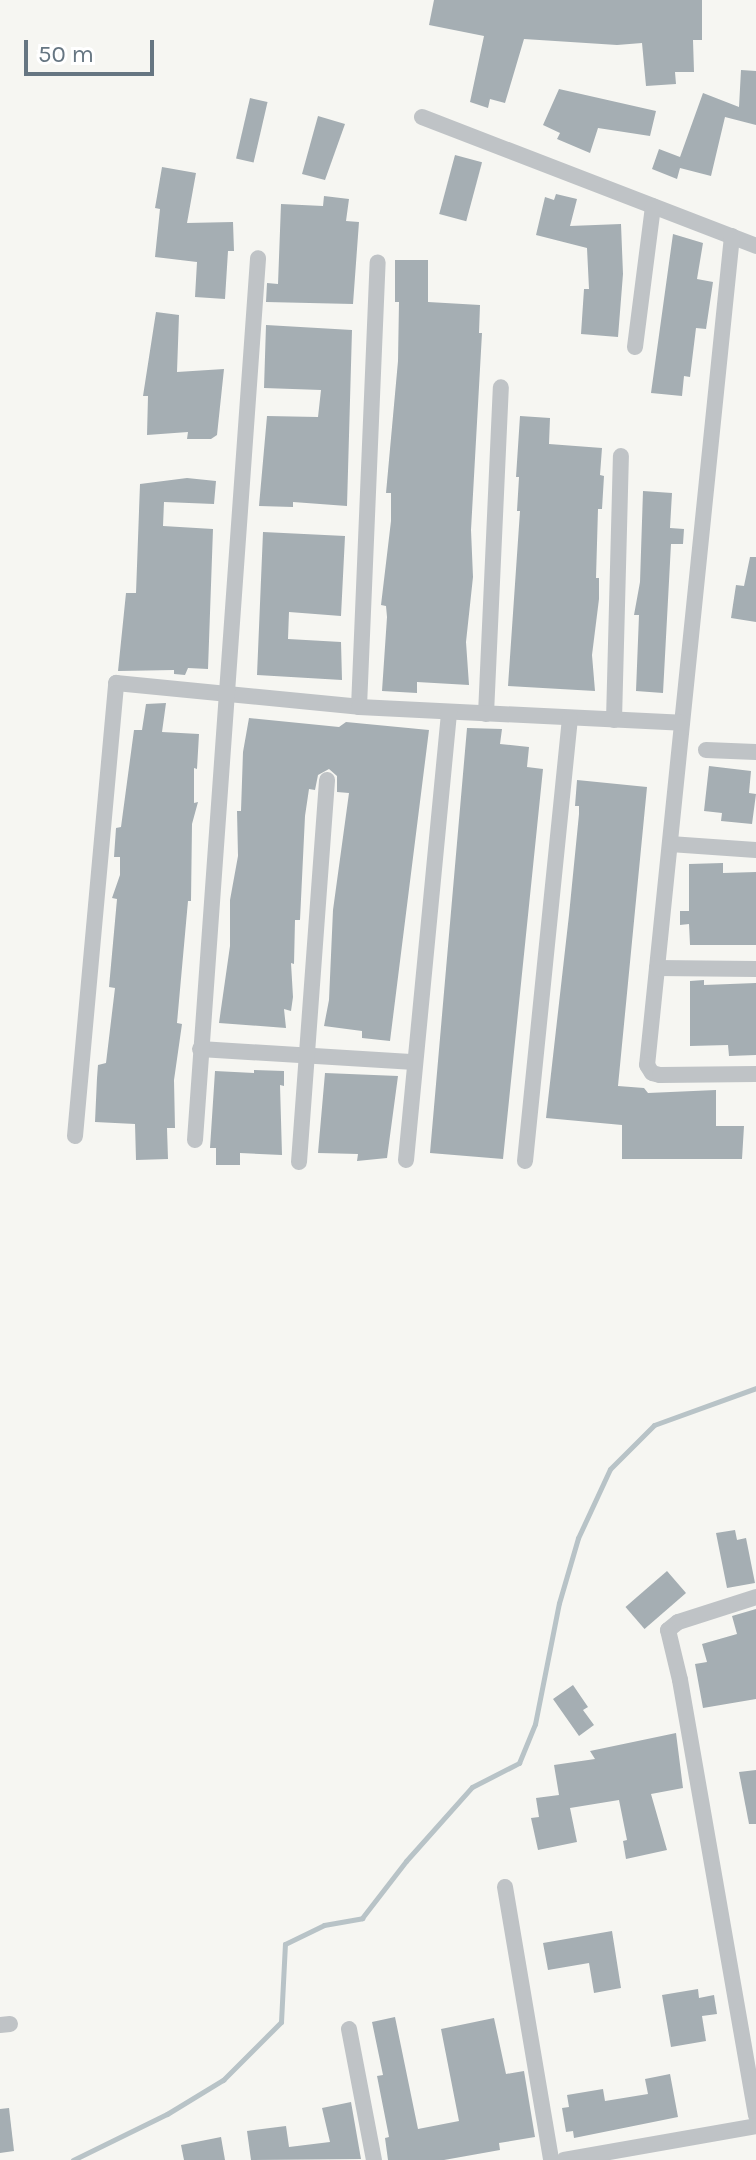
<!DOCTYPE html>
<style>
body{margin:0}
#map{position:relative;width:756px;height:2160px;overflow:hidden;background:#f6f6f2;font-family:Karla,sans-serif}
div>[style]{position:absolute}
.stream>*{height:5px;margin:-2.5px;padding:0 2.5px;transform-origin:2.5px;border-radius:2.5px;background:#b8c3c7}
.building>*{inset:0;background:#a5aeb3;transform-origin:0 0}
.street>*{height:16px;margin:-8px;padding:0 8px;transform-origin:8px;border-radius:8px;background:#bfc3c6}
span{translate:-50% -50%;white-space:nowrap;text-align:center;line-height:1.15;-webkit-text-stroke:8px #fff;paint-order:stroke}
.scale{position:absolute;left:24px;top:40px;width:130px;height:36px;box-sizing:border-box;border:4px solid #667682;border-top:0;padding-left:10px;font-size:24px;line-height:28px;white-space:nowrap;color:#667682;-webkit-text-stroke:6px #fff;paint-order:stroke}
</style>
<div id="map">
<div class="stream">
<div style="left:73px;top:2160px;width:105px;rotate:-26.1deg"></div>
<div style="left:167px;top:2114px;width:66px;rotate:-31.3deg"></div>
<div style="left:223px;top:2080px;width:82px;rotate:-45deg"></div>
<div style="left:281px;top:2022px;width:78px;rotate:-87.1deg"></div>
<div style="left:285px;top:1944px;width:43px;rotate:-26deg"></div>
<div style="left:324px;top:1925px;width:39px;rotate:-10deg"></div>
<div style="left:362px;top:1918px;width:72px;rotate:-52.3deg"></div>
<div style="left:406px;top:1861px;width:99px;rotate:-48.3deg"></div>
<div style="left:472px;top:1787px;width:53px;rotate:-27.1deg"></div>
<div style="left:519px;top:1763px;width:42px;rotate:-67.7deg"></div>
<div style="left:535px;top:1724px;width:123px;rotate:-78.8deg"></div>
<div style="left:559px;top:1603px;width:68px;rotate:-73.7deg"></div>
<div style="left:578px;top:1538px;width:76px;rotate:-65.1deg"></div>
<div style="left:610px;top:1469px;width:62px;rotate:-45deg"></div>
<div style="left:654px;top:1425px;width:109px;rotate:-19.9deg"></div>
</div>
<div class="building">
<div style="clip-path:polygon(434px 0,702px 0,702px 40px,693px 40px,694px 72px,675px 72px,676px 84px,646px 86px,642px 43px,617px 45px,524px 39px,505px 103px,490px 99px,488px 108px,470px 102px,484px 36px,429px 25px)"></div>
<div style="clip-path:polygon(741px 70px,756px 71px,756px 125px,725px 117px,711px 176px,680px 168px,677px 179px,652px 169px,659px 149px,680px 157px,703px 93px,739px 107px)"></div>
<div style="clip-path:polygon(559px 89px,656px 111px,650px 136px,598px 128px,590px 153px,557px 139px,560px 133px,543px 125px)"></div>
<div style="left:250px;top:98px;width:18px;height:62px;rotate:13deg"></div>
<div style="clip-path:polygon(318px 116px,345px 124px,325px 180px,302px 174px)"></div>
<div style="left:455px;top:155px;width:28px;height:61px;rotate:15deg"></div>
<div style="clip-path:polygon(162px 167px,196px 173px,187px 223px,233px 222px,234px 251px,228px 251px,225px 299px,195px 297px,197px 262px,155px 257px,160px 209px,155px 208px)"></div>
<div style="clip-path:polygon(556px 194px,577px 199px,570px 226px,621px 224px,623px 274px,618px 337px,581px 334px,584px 289px,589px 289px,587px 248px,536px 235px,545px 197px,554px 200px)"></div>
<div style="clip-path:polygon(324px 196px,349px 199px,346px 221px,359px 222px,353px 304px,266px 302px,267px 283px,278px 284px,281px 204px,323px 206px)"></div>
<div style="clip-path:polygon(673px 234px,703px 243px,697px 279px,713px 282px,706px 329px,696px 328px,690px 377px,684px 376px,682px 396px,651px 393px)"></div>
<div style="clip-path:polygon(395px 260px,428px 260px,428px 302px,480px 305px,479px 333px,482px 333px,471px 530px,473px 577px,466px 642px,469px 685px,417px 682px,417px 693px,382px 691px,387px 617px,386px 606px,381px 605px,391px 521px,391px 493px,386px 493px,398px 361px,399px 302px,395px 302px)"></div>
<div style="clip-path:polygon(156px 312px,179px 315px,177px 372px,224px 369px,217px 435px,211px 439px,187px 439px,188px 432px,147px 435px,148px 396px,143px 396px)"></div>
<div style="clip-path:polygon(266px 325px,352px 330px,347px 506px,293px 502px,293px 507px,259px 506px,267px 416px,318px 417px,321px 390px,264px 388px)"></div>
<div style="clip-path:polygon(520px 416px,550px 418px,549px 444px,602px 448px,600px 475px,604px 476px,602px 509px,598px 509px,596px 578px,599px 578px,599px 599px,592px 655px,595px 691px,508px 686px,520px 511px,517px 511px,519px 477px,516px 477px)"></div>
<div style="clip-path:polygon(187px 478px,216px 481px,214px 504px,164px 502px,163px 526px,213px 529px,208px 669px,188px 668px,185px 675px,174px 674px,174px 670px,118px 671px,126px 593px,136px 593px,140px 484px)"></div>
<div style="clip-path:polygon(643px 491px,672px 493px,670px 528px,684px 529px,683px 544px,671px 544px,663px 693px,636px 691px,639px 615px,634px 615px,640px 582px)"></div>
<div style="clip-path:polygon(263px 532px,345px 536px,341px 616px,289px 612px,288px 639px,341px 642px,342px 680px,257px 675px)"></div>
<div style="clip-path:polygon(750px 557px,756px 557px,756px 622px,731px 618px,736px 585px,744px 586px)"></div>
<div style="clip-path:polygon(166px 703px,162px 732px,199px 734px,197px 769px,194px 768px,194px 803px,198px 802px,192px 824px,191px 901px,188px 901px,177px 1023px,182px 1024px,174px 1080px,175px 1128px,167px 1128px,168px 1159px,136px 1160px,135px 1124px,95px 1122px,97px 1078px,98px 1065px,106px 1063px,115px 988px,109px 987px,117px 899px,112px 898px,120px 875px,120px 857px,114px 857px,116px 828px,121px 827px,134px 730px,142px 730px,146px 704px)"></div>
<div style="clip-path:polygon(249px 718px,339px 727px,346px 722px,429px 730px,390px 1041px,362px 1038px,362px 1031px,324px 1026px,329px 1000px,333px 910px,349px 793px,337px 792px,337px 776px,329px 769px,318px 775px,315px 790px,309px 789px,305px 816px,300px 920px,295px 920px,294px 964px,291px 963px,293px 997px,291px 1011px,284px 1009px,286px 1028px,219px 1023px,230px 946px,230px 900px,238px 856px,237px 811px,241px 811px,243px 752px)"></div>
<div style="clip-path:polygon(467px 728px,502px 729px,500px 744px,529px 747px,527px 767px,543px 769px,503px 1159px,430px 1153px)"></div>
<div style="clip-path:polygon(709px 766px,751px 771px,749px 793px,756px 794px,752px 824px,721px 821px,722px 813px,704px 811px)"></div>
<div style="clip-path:polygon(577px 780px,647px 787px,618px 1086px,644px 1088px,648px 1093px,716px 1090px,716px 1126px,744px 1126px,742px 1159px,622px 1159px,622px 1125px,546px 1118px,569px 915px,579px 814px,579px 806px,575px 806px)"></div>
<div style="clip-path:polygon(723px 863px,723px 873px,756px 872px,756px 945px,690px 945px,689px 924px,680px 925px,680px 911px,689px 911px,689px 864px)"></div>
<div style="clip-path:polygon(704px 980px,704px 985px,756px 983px,756px 1055px,729px 1056px,728px 1045px,690px 1046px,690px 981px)"></div>
<div style="clip-path:polygon(254px 1070px,284px 1071px,284px 1086px,280px 1085px,282px 1155px,240px 1153px,240px 1165px,216px 1165px,216px 1148px,210px 1148px,215px 1071px,254px 1073px)"></div>
<div style="clip-path:polygon(325px 1073px,398px 1076px,387px 1158px,357px 1161px,358px 1154px,318px 1153px)"></div>
<div style="clip-path:polygon(735px 1530px,737px 1540px,746px 1538px,755px 1583px,727px 1588px,716px 1533px)"></div>
<div style="left:667px;top:1571px;width:29px;height:55px;rotate:49deg"></div>
<div style="clip-path:polygon(756px 1609px,756px 1699px,703px 1708px,695px 1664px,707px 1662px,702px 1644px,737px 1634px,732px 1616px)"></div>
<div style="clip-path:polygon(573px 1685px,588px 1707px,583px 1710px,594px 1725px,579px 1736px,553px 1699px)"></div>
<div style="clip-path:polygon(676px 1733px,683px 1788px,651px 1794px,667px 1850px,626px 1859px,623px 1841px,627px 1840px,619px 1800px,570px 1808px,577px 1842px,538px 1850px,531px 1818px,539px 1817px,536px 1798px,559px 1795px,554px 1765px,595px 1759px,590px 1751px)"></div>
<div style="clip-path:polygon(756px 1770px,756px 1824px,749px 1824px,739px 1772px)"></div>
<div style="clip-path:polygon(612px 1931px,621px 1988px,594px 1993px,589px 1963px,548px 1970px,543px 1943px)"></div>
<div style="clip-path:polygon(698px 1989px,699px 1998px,714px 1995px,717px 2014px,702px 2016px,706px 2041px,671px 2047px,662px 1995px)"></div>
<div style="clip-path:polygon(395px 2017px,418px 2129px,459px 2121px,441px 2029px,494px 2018px,506px 2074px,524px 2071px,535px 2137px,499px 2143px,500px 2150px,444px 2160px,388px 2160px,385px 2138px,389px 2137px,377px 2076px,383px 2075px,372px 2022px)"></div>
<div style="clip-path:polygon(670px 2074px,678px 2117px,574px 2138px,573px 2131px,566px 2132px,562px 2108px,569px 2107px,567px 2095px,603px 2089px,605px 2101px,648px 2094px,645px 2079px)"></div>
<div style="clip-path:polygon(351px 2102px,361px 2159px,251px 2160px,247px 2131px,286px 2126px,289px 2147px,330px 2142px,322px 2108px)"></div>
<div style="clip-path:polygon(9px 2108px,14px 2151px,0 2153px,0 2109px)"></div>
<div style="clip-path:polygon(221px 2137px,225px 2160px,184px 2160px,181px 2145px)"></div>
</div>
<div class="street">
<div style="left:422px;top:117px;width:358px;rotate:21.1deg"></div>
<div style="left:732px;top:236px;width:833px;rotate:95.85deg"></div>
<div style="left:647px;top:1065px;width:9px;rotate:58deg"></div>
<div style="left:652px;top:1073px;width:8px;rotate:14deg"></div>
<div style="left:660px;top:1075px;width:96px;rotate:-0.6deg"></div>
<div style="left:635px;top:347px;width:142px;rotate:-82.7deg"></div>
<div style="left:359px;top:707px;width:445px;rotate:-87.6deg"></div>
<div style="left:486px;top:714px;width:327px;rotate:-87.4deg"></div>
<div style="left:614px;top:720px;width:264px;rotate:-88.5deg"></div>
<div style="left:706px;top:750px;width:50px;rotate:2.3deg"></div>
<div style="left:670px;top:844px;width:86px;rotate:4deg"></div>
<div style="left:657px;top:968px;width:99px;rotate:0.6deg"></div>
<div style="left:200px;top:1049px;width:215px;rotate:3.5deg"></div>
<div style="left:75px;top:1136px;width:455px;rotate:-84.8deg"></div>
<div style="left:116px;top:683px;width:244px;rotate:5.6deg"></div>
<div style="left:359px;top:707px;width:323px;rotate:2.8deg"></div>
<div style="left:195px;top:1140px;width:884px;rotate:-85.91deg"></div>
<div style="left:406px;top:1160px;width:450px;rotate:-84.5deg"></div>
<div style="left:525px;top:1161px;width:445px;rotate:-84.2deg"></div>
<div style="left:299px;top:1162px;width:383px;rotate:-85.8deg"></div>
<div style="left:756px;top:1597px;width:82px;rotate:162.2deg"></div>
<div style="left:678px;top:1622px;width:13px;rotate:141deg"></div>
<div style="left:668px;top:1630px;width:51px;rotate:76.5deg"></div>
<div style="left:680px;top:1680px;width:442px;rotate:80.1deg"></div>
<div style="left:505px;top:1887px;width:277px;rotate:80.4deg"></div>
<div style="left:0;top:2025px;width:10px;rotate:-6deg"></div>
<div style="left:349px;top:2029px;width:133px;rotate:79.2deg"></div>
<div style="left:564px;top:2160px;width:195px;rotate:-10deg"></div>
</div>
<div class="scale">50 m</div>
</div>
